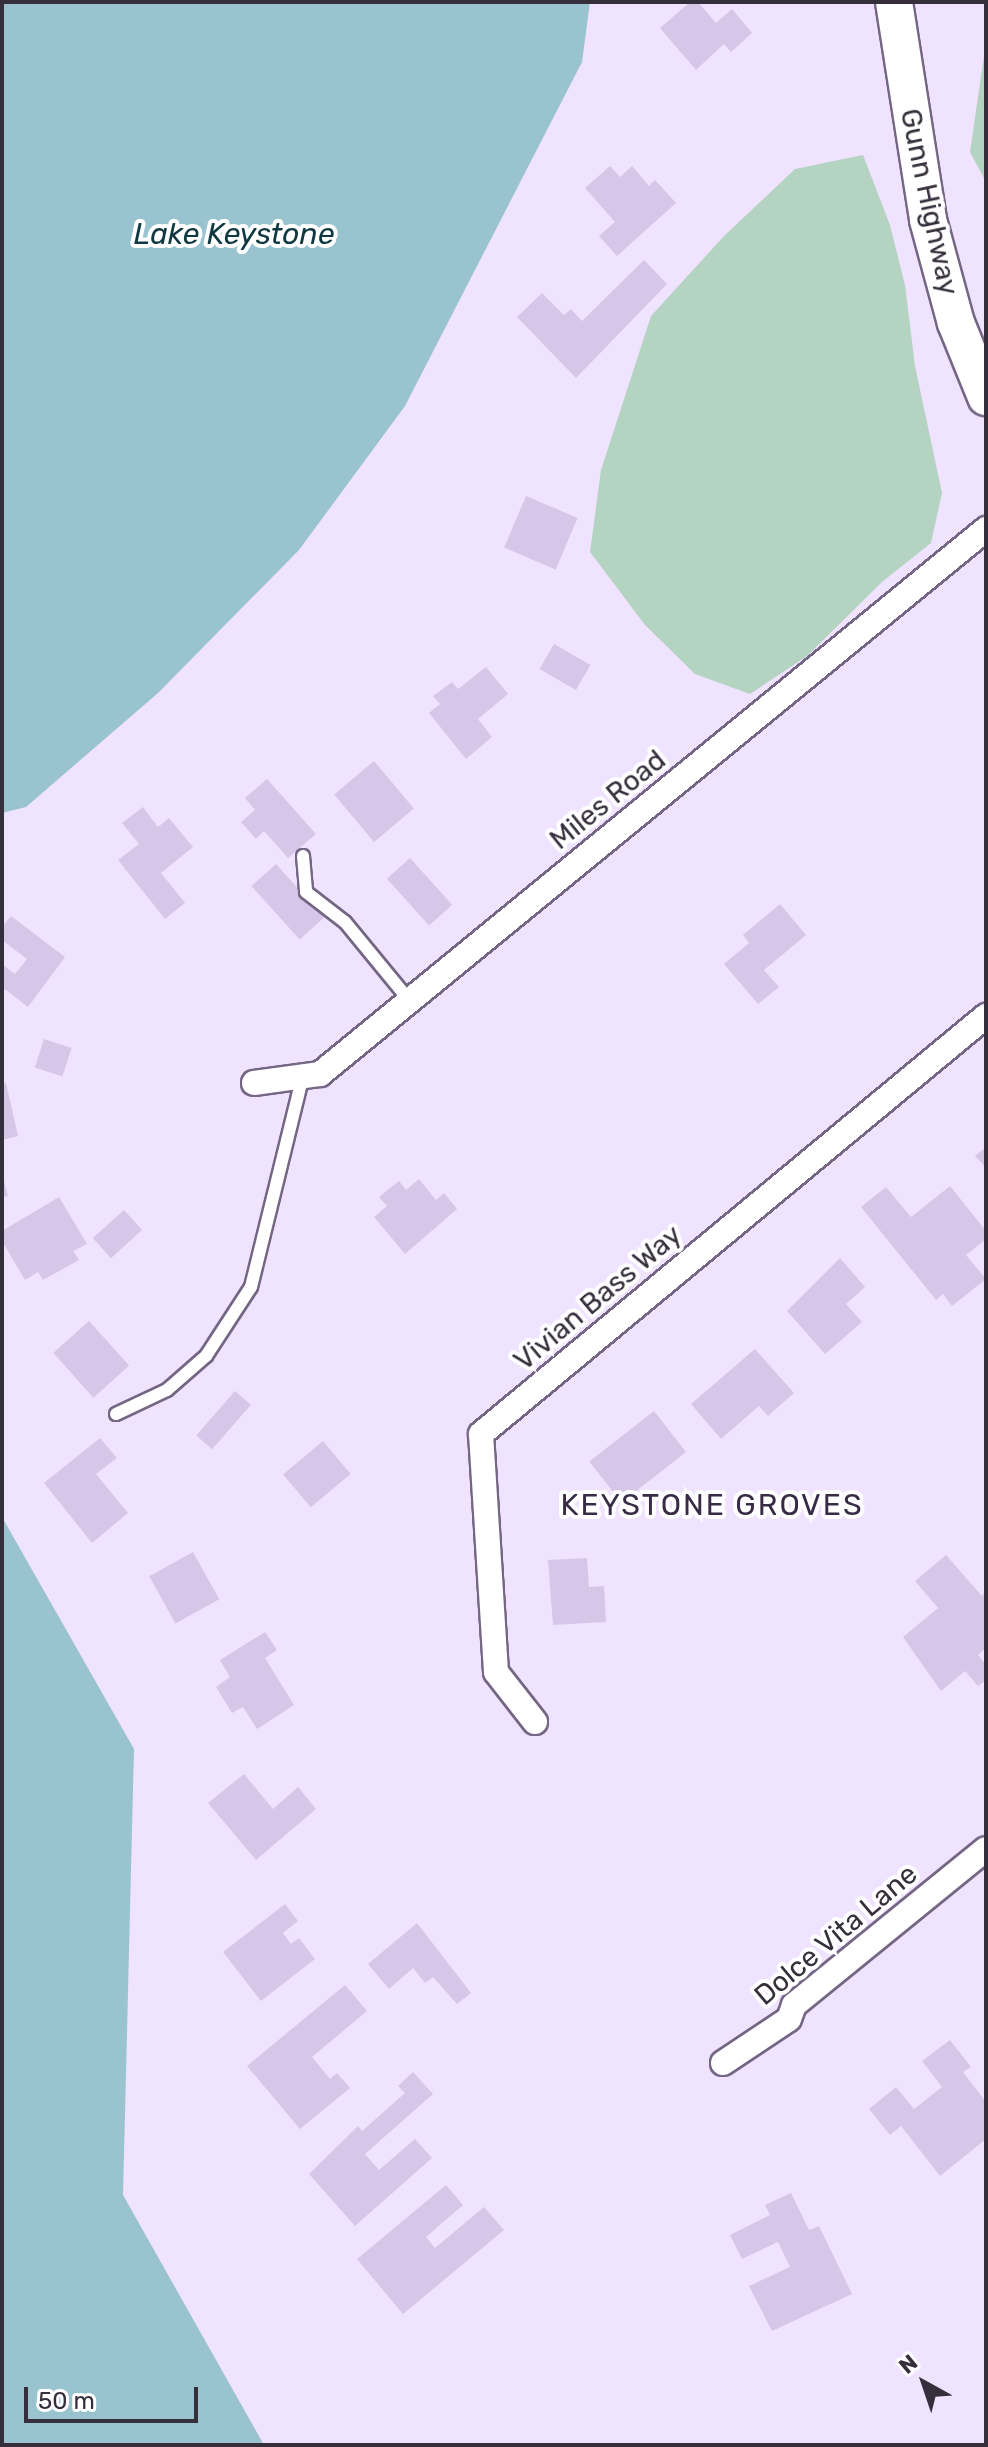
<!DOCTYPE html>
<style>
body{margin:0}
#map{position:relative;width:988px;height:2447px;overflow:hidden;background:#efe3ff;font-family:Rubik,sans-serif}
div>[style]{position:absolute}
.green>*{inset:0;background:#b5d3c1}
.water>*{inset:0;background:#99c3cf}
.building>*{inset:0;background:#d6c7e8;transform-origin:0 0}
.roads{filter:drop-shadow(2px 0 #746684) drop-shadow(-2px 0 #746684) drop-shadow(0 2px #746684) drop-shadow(0 -2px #746684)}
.service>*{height:12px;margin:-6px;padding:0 6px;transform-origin:6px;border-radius:6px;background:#fff}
.minor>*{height:24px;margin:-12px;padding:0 12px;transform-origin:12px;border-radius:12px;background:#fff}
.secondary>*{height:36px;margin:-18px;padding:0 18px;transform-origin:18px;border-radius:18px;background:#fff}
span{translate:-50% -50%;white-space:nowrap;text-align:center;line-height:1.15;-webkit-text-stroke:8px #fff;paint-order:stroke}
.street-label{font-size:28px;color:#352f3c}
.water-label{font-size:30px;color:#0f3841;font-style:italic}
.neighbourhood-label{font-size:30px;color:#372b45;letter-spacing:2px}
.frame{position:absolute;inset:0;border:4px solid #352f3c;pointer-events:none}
.north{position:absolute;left:884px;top:2343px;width:80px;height:80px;-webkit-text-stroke:6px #fff;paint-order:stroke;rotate:320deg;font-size:22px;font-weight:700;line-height:32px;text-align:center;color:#352f3c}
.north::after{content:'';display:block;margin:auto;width:28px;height:36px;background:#352f3c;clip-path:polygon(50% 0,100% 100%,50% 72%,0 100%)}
.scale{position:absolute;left:24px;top:2387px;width:174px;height:36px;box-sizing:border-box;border:4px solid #352f3c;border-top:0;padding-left:10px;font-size:24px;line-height:28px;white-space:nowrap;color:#352f3c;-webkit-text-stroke:6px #fff;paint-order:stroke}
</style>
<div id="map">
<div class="green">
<div style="clip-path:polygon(986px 42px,986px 182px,970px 152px)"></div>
<div style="clip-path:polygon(863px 155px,890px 225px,905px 285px,915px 366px,942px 493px,931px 543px,882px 582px,807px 656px,750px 694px,695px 674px,645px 625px,590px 552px,601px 470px,651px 316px,724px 236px,795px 169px)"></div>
</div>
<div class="water">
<div style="clip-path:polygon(2px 2px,590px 2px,582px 62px,405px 406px,299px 550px,158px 693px,26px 807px,2px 813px)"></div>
<div style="clip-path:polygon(2px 1517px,134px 1749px,123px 2195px,264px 2445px,2px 2445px)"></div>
</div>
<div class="building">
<div style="clip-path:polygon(690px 2px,698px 2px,716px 23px,732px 9px,752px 33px,731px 52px,724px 44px,696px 70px,660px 28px)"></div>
<div style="clip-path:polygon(610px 166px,620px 177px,632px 166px,649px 186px,655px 180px,676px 203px,617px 256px,599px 236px,615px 222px,585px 188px)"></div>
<div style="clip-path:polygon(644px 260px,667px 284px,576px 378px,517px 317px,542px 293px,564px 315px,571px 309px,582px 321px)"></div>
<div style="left:526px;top:496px;width:56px;height:56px;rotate:23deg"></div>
<div style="left:554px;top:644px;width:42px;height:29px;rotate:30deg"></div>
<div style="clip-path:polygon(486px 667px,508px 694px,478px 719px,492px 737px,466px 759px,429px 713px,440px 704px,433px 696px,452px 682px,458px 689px)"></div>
<div style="left:374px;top:761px;width:62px;height:52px;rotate:50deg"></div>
<div style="clip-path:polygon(267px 779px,316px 834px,288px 858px,264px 831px,256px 839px,241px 822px,255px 810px,245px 798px)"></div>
<div style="clip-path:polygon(143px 807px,158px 827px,169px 818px,193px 847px,161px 873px,185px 903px,165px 919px,118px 860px,139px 844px,122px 823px)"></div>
<div style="left:410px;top:858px;width:63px;height:31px;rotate:48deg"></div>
<div style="left:276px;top:864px;width:72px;height:33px;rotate:48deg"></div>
<div style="clip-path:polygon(780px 904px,806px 935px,764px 970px,779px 987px,758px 1004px,724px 964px,749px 943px,743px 935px)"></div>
<div style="clip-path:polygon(11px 916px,65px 957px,28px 1007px,2px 987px,2px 964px,15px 974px,27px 959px,2px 940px,2px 927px)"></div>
<div style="left:44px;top:1039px;width:29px;height:30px;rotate:18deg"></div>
<div style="clip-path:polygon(6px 1083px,18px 1136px,2px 1140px,2px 1084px)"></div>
<div style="clip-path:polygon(986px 1147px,986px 1168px,975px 1156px)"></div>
<div style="clip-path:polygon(2px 1174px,8px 1196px,2px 1197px)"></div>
<div style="clip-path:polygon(419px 1179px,436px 1200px,444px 1193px,457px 1209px,405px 1254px,374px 1217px,387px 1206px,379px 1197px,399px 1181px,406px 1190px)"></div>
<div style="clip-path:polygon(950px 1186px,986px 1231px,986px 1239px,966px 1255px,986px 1279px,952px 1306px,943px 1294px,936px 1300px,861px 1207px,886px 1187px,911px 1217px)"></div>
<div style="clip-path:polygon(59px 1197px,87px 1244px,73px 1251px,79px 1260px,43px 1280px,38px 1272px,25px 1280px,2px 1241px,2px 1231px)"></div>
<div style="left:124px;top:1210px;width:27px;height:42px;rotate:48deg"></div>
<div style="clip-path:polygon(840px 1258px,865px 1287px,846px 1304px,862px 1322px,825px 1354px,787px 1311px)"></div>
<div style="left:89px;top:1321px;width:60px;height:48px;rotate:48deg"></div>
<div style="clip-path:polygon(755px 1349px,794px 1393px,768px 1416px,759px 1406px,721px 1439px,691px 1404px)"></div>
<div style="left:235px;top:1391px;width:21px;height:59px;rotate:41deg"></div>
<div style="left:654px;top:1411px;width:52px;height:82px;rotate:52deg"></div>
<div style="clip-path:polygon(100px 1438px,117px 1458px,96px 1474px,128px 1513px,92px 1543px,44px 1483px)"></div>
<div style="left:323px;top:1441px;width:43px;height:52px;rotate:50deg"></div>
<div style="left:193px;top:1552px;width:54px;height:50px;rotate:61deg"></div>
<div style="clip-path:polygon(946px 1555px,982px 1596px,986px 1592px,986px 1648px,978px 1655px,986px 1665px,986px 1680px,978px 1686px,965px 1671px,941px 1691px,903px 1637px,938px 1608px,915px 1581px)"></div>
<div style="clip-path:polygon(587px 1558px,589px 1587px,604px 1586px,606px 1622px,553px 1625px,548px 1560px)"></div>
<div style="clip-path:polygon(265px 1632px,277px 1650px,265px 1658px,294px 1705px,257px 1729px,243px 1707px,232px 1713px,216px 1687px,230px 1677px,220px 1660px)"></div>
<div style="clip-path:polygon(244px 1774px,273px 1809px,298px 1787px,316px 1809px,256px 1860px,208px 1803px)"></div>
<div style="clip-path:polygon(285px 1904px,298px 1921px,283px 1933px,291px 1944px,299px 1938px,315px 1959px,261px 2001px,223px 1952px)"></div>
<div style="clip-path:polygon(417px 1923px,471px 1993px,457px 2004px,433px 1977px,425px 1983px,413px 1968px,389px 1989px,368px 1964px)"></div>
<div style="clip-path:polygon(345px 1985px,367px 2011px,312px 2057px,330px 2079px,337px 2073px,350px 2088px,300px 2129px,247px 2066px)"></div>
<div style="clip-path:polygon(950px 2040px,971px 2067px,963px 2072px,986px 2102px,986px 2139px,940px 2176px,901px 2126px,890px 2135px,869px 2109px,896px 2087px,914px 2109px,942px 2087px,922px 2061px)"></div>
<div style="clip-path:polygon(413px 2072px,433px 2094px,365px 2154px,379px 2170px,415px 2139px,432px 2158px,355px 2226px,309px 2174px,358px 2126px,362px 2131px,405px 2093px,398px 2086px)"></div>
<div style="clip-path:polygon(446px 2185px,463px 2205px,426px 2237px,435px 2248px,484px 2207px,504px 2230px,403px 2314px,357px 2259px)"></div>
<div style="clip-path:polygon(791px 2193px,809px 2230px,819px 2226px,852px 2294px,772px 2331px,749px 2286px,790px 2267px,778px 2242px,742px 2259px,730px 2235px,770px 2215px,765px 2205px)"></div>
</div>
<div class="roads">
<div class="service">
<div style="left:303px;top:856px;width:36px;rotate:85deg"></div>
<div style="left:306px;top:892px;width:49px;rotate:37.6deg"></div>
<div style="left:345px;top:922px;width:102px;rotate:50.6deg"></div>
<div style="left:116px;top:1414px;width:56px;rotate:-25.2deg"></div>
<div style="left:167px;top:1390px;width:52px;rotate:-41.1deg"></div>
<div style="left:206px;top:1356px;width:82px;rotate:-56.9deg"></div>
<div style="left:251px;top:1287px;width:218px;rotate:-76.2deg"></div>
</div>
<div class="minor">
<div style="left:254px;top:1083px;width:67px;rotate:-7.8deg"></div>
<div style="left:320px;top:1074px;width:861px;rotate:-39.29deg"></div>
<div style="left:535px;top:1722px;width:63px;rotate:-128deg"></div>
<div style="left:496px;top:1672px;width:238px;rotate:-93.6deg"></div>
<div style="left:481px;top:1434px;width:656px;rotate:-39.62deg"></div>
<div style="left:723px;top:2063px;width:79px;rotate:-33.7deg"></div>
<div style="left:789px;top:2019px;width:15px;rotate:-70deg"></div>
<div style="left:794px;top:2005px;width:247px;rotate:-39.1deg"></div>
</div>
<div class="secondary">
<div style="left:894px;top:2px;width:221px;rotate:81.1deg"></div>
<div style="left:928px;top:220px;width:107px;rotate:74.8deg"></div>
<div style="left:956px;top:323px;width:80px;rotate:67.9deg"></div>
</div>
</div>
<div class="street-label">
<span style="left:929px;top:202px;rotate:78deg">Gunn Highway</span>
<span style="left:608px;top:800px;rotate:-39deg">Miles Road</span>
<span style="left:598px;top:1298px;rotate:-40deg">Vivian Bass Way</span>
<span style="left:836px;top:1935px;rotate:-40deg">Dolce Vita Lane</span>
</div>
<div class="water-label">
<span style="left:234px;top:234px">Lake Keystone</span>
</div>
<div class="neighbourhood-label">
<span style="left:712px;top:1505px">KEYSTONE GROVES</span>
</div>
<div class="frame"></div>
<div class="north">N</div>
<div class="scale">50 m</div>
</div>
